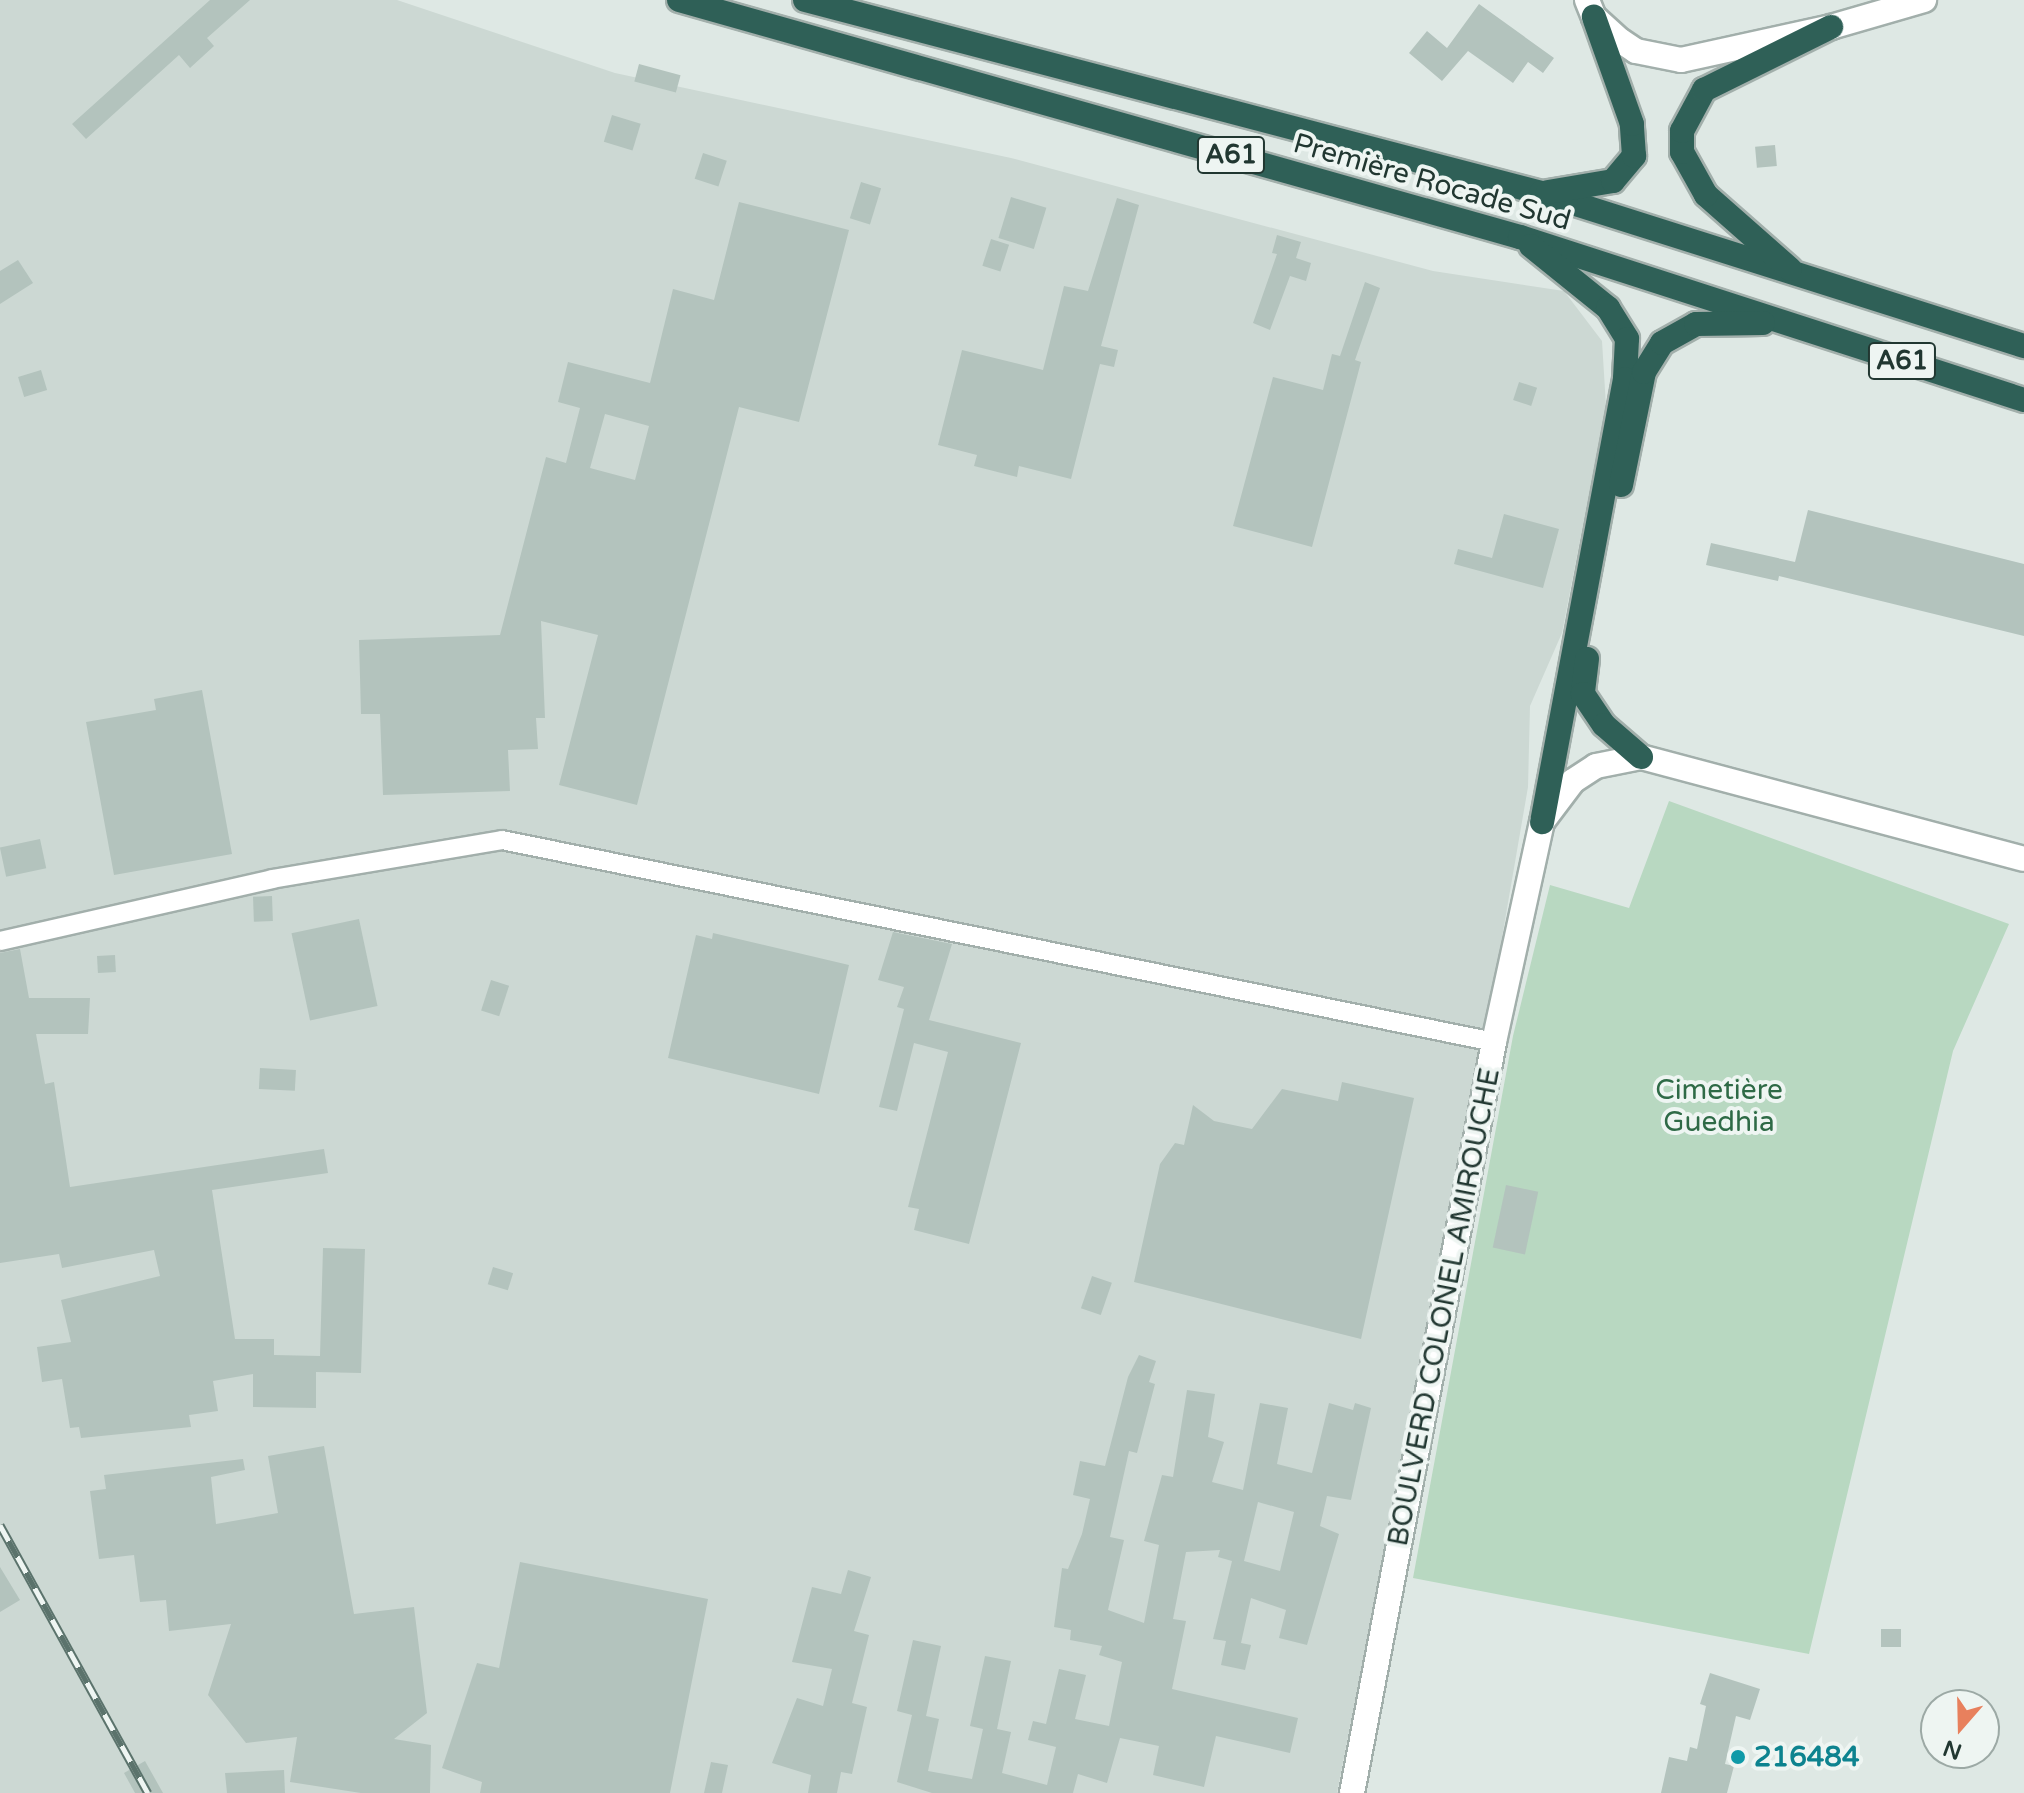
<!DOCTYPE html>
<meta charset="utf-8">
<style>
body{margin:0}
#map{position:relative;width:2024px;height:1793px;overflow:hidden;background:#dee8e4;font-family:"Varela Round",sans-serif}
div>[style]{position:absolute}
.built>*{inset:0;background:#ccd8d3}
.green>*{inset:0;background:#b8d8c1}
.building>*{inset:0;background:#b3c3bd;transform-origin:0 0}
.roads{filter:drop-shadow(2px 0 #a2afab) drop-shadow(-2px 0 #a2afab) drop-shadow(0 2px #a2afab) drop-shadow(0 -2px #a2afab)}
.minor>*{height:18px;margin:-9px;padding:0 9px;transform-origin:9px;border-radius:9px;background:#fff}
.secondary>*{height:24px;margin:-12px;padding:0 12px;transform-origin:12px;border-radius:12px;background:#fff}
.motorway>*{height:24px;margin:-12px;padding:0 12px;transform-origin:12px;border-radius:12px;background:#2f6057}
.rail>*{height:9px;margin-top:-4.5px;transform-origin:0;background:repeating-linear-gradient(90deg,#eef5f2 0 18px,#5b736c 0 36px);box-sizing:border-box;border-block:2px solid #5b736c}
.dots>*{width:22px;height:22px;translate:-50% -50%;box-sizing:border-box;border:4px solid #eef5f2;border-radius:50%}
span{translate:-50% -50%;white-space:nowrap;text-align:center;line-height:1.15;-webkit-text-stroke:8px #eef5f2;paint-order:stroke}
.shield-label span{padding:2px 6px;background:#eef5f2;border:2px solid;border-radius:6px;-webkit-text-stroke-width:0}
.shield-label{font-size:26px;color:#213731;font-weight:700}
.street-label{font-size:28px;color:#213731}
.park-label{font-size:28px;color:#2e6a46}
.culture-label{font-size:28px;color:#0d838f;font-weight:700}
.left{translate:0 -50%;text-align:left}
.north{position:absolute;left:1920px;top:1689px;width:80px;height:80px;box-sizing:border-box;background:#eef5f2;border:2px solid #9ca9a5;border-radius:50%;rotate:200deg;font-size:22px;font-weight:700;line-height:32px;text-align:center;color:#213731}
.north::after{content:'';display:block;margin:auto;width:28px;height:36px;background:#e8805d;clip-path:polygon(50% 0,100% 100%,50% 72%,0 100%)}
</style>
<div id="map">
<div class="built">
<div style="clip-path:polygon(0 0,397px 0,615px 73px,1011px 158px,1433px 271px,1564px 291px,1602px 341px,1606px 406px,1562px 633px,1530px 706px,1528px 787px,1485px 1036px,1337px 1793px,0 1793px)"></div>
</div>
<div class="green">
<div style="clip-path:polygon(1669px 801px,2009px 924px,1953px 1051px,1809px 1654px,1413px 1578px,1513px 1036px,1550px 885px,1629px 908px)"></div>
</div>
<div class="building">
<div style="clip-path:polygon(210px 0,250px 0,207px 38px,214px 46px,190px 68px,179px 55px,86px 139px,72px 124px)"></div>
<div style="clip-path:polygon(1479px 4px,1554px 58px,1543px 73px,1528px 62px,1513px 83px,1468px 51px,1442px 81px,1409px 53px,1427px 31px,1447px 48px)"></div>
<div style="left:639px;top:64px;width:43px;height:18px;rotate:15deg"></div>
<div style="left:612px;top:115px;width:30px;height:28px;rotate:17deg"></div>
<div style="left:1775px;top:145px;width:21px;height:20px;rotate:85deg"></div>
<div style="left:703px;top:153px;width:25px;height:27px;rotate:18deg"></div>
<div style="left:861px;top:182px;width:21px;height:38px;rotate:17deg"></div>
<div style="left:1011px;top:197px;width:37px;height:43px;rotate:17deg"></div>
<div style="clip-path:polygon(1117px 198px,1139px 205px,1101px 346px,1118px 350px,1114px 367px,1100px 364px,1071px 479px,1019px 466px,1017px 477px,974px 466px,977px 455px,938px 445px,962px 350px,1043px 370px,1064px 286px,1088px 291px)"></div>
<div style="clip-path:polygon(evenodd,739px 202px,849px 230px,799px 422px,739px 407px,637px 805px,559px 785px,598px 635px,541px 621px,545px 718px,536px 718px,538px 749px,508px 750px,510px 791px,383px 795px,380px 714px,361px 714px,359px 640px,500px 635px,546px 457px,566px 463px,580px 408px,558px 402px,568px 362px,650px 383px,673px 289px,714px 300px,739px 202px,605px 414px,649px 426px,635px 480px,590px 468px,605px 414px)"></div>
<div style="clip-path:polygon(1277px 235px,1301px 242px,1296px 258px,1311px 263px,1306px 281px,1290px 276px,1270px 330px,1253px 323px,1277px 254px,1272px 253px)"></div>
<div style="left:991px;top:239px;width:19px;height:28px;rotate:18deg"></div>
<div style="clip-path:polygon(18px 260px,33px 283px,0 304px,0 271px)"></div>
<div style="clip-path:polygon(1365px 282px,1380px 288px,1355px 360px,1361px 362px,1312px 547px,1233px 526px,1273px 377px,1323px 390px,1332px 354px,1340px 356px)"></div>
<div style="left:41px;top:370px;width:21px;height:24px;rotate:73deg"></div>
<div style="left:1519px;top:382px;width:19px;height:19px;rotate:18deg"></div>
<div style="clip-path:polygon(1808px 510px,2024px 564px,2024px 636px,1779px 576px,1778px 581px,1706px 565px,1711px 543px,1795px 562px)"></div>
<div style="clip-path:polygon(1504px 514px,1559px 529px,1543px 588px,1454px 564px,1458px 549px,1492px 558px)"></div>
<div style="clip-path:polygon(202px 690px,232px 854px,114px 875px,86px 722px,156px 710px,154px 699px)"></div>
<div style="left:40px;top:839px;width:30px;height:41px;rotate:78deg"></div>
<div style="left:272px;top:896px;width:25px;height:19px;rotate:88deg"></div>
<div style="left:359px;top:919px;width:89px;height:69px;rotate:78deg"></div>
<div style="clip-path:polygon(893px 932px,952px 944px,929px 1020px,1021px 1043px,969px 1244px,914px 1230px,919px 1209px,908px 1207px,948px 1052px,914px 1043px,897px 1111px,879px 1107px,904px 1009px,897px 1007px,904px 987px,878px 980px)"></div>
<div style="clip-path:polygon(713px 933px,849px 965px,819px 1094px,668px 1058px,696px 935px,712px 939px)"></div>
<div style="clip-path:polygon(20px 949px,29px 998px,90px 998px,88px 1034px,36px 1034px,45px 1084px,54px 1082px,70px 1187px,324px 1149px,328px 1173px,212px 1190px,235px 1339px,274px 1339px,274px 1355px,320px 1356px,323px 1248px,365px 1249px,361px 1373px,316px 1372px,316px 1408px,253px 1407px,253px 1374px,213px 1381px,218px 1411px,189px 1415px,191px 1427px,81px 1438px,79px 1427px,70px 1428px,62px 1379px,42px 1382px,37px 1347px,71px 1342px,61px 1300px,160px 1276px,154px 1250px,62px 1268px,59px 1254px,0 1263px,0 953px)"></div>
<div style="left:115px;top:955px;width:17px;height:18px;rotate:87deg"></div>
<div style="left:491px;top:980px;width:19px;height:32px;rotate:18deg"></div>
<div style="left:260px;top:1068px;width:36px;height:21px;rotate:3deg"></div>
<div style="clip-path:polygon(1342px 1082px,1414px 1098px,1361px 1339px,1134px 1282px,1160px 1164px,1175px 1143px,1184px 1145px,1193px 1105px,1214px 1121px,1252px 1129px,1282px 1089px,1338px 1101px)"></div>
<div style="left:1506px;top:1185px;width:33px;height:64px;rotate:12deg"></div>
<div style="left:493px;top:1267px;width:21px;height:18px;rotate:17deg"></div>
<div style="left:1092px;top:1276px;width:21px;height:34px;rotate:19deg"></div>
<div style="clip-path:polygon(evenodd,1139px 1355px,1156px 1361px,1149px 1382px,1155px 1384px,1137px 1453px,1129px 1451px,1110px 1537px,1124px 1540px,1108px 1610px,1144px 1623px,1159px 1545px,1144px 1541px,1162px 1475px,1173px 1477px,1187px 1390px,1215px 1394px,1208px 1437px,1224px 1442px,1212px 1482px,1243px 1490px,1260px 1403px,1288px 1408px,1277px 1464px,1312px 1473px,1329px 1403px,1353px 1410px,1355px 1403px,1371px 1408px,1351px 1500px,1327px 1496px,1320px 1526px,1339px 1534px,1307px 1645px,1279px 1638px,1286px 1610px,1251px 1598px,1241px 1643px,1251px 1645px,1245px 1670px,1221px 1665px,1226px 1641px,1213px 1639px,1232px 1561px,1218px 1557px,1220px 1550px,1186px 1552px,1173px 1619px,1186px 1621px,1172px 1689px,1298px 1718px,1290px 1753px,1216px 1736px,1204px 1787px,1153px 1775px,1159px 1746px,1120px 1738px,1107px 1783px,1078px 1774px,1073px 1793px,932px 1793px,897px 1782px,912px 1715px,897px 1711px,913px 1640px,941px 1646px,926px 1716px,939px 1719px,928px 1771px,972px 1779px,983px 1729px,970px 1726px,985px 1656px,1011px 1661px,997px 1729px,1011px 1732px,1002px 1773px,1047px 1785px,1056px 1747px,1028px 1740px,1033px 1721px,1046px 1724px,1059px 1669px,1086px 1675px,1075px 1719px,1109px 1726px,1122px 1662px,1099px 1655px,1102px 1646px,1070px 1640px,1071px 1630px,1054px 1627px,1062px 1568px,1068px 1569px,1082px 1534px,1090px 1499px,1073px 1495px,1080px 1461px,1105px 1466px,1128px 1377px,1139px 1355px,1258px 1502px,1294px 1512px,1280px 1571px,1244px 1561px,1258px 1502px)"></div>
<div style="clip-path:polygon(324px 1446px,354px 1614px,414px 1607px,427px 1713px,394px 1739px,431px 1745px,430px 1793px,361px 1793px,290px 1782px,297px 1737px,246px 1743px,208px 1695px,231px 1624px,169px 1631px,166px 1600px,140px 1602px,134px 1555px,99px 1559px,90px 1491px,106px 1489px,104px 1475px,243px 1459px,245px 1470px,211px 1477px,216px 1524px,278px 1513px,268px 1456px)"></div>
<div style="clip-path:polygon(520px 1562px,708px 1599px,670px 1793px,480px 1793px,482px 1782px,442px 1768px,477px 1663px,499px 1668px)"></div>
<div style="clip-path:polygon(0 1567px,20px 1600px,0 1612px)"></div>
<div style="clip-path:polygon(848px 1570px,871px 1577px,854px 1631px,869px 1635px,852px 1703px,867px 1707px,852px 1774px,841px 1772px,837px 1793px,808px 1793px,811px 1775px,772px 1763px,797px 1698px,823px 1706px,832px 1669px,792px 1662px,812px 1587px,841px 1594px)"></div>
<div style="left:1881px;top:1629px;width:20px;height:18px"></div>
<div style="clip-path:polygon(1710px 1673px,1760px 1689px,1750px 1720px,1736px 1716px,1725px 1764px,1734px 1766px,1727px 1793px,1661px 1793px,1669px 1757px,1687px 1761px,1690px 1747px,1697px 1749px,1706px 1706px,1700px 1704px)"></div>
<div style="clip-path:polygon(145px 1761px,163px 1793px,135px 1793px,124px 1773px)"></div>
<div style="clip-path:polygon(711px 1762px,728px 1765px,722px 1793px,704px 1793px)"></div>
<div style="clip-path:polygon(284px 1770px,285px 1793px,227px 1793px,225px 1773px)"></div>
</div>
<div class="roads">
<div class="minor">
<div style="left:0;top:941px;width:279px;rotate:-12.8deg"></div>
<div style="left:272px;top:879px;width:233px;rotate:-9.6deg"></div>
<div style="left:502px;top:840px;width:1012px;rotate:11.51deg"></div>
</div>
<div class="secondary">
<div style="left:1587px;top:0;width:18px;rotate:68deg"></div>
<div style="left:1594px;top:17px;width:36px;rotate:42deg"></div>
<div style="left:1621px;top:41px;width:18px;rotate:34deg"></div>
<div style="left:1636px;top:51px;width:46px;rotate:11.3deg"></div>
<div style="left:1681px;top:60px;width:154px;rotate:-12.4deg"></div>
<div style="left:1831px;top:27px;width:97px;rotate:-16.2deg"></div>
<div style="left:1352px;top:1793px;width:764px;rotate:-79.29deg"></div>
<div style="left:1494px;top:1042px;width:225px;rotate:-77.7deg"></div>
<div style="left:1542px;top:822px;width:51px;rotate:-52.9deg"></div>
<div style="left:1573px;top:781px;width:27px;rotate:-33deg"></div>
<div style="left:1596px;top:766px;width:46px;rotate:-11.3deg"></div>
<div style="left:1641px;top:757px;width:396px;rotate:14.9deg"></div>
</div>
<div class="motorway">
<div style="left:679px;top:0;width:874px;rotate:15.74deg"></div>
<div style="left:1520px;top:237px;width:530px;rotate:17.92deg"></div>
<div style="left:805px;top:0;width:761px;rotate:14.69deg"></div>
<div style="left:1541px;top:193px;width:507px;rotate:17.58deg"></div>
<div style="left:1548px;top:192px;width:66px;rotate:-9.6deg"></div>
<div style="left:1613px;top:181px;width:33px;rotate:-50deg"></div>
<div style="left:1634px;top:156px;width:32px;rotate:-94deg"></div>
<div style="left:1632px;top:124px;width:114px;rotate:-109.6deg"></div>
<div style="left:1531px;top:246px;width:99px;rotate:38.8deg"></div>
<div style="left:1608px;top:308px;width:36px;rotate:58deg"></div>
<div style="left:1627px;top:339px;width:40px;rotate:92.9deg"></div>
<div style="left:1625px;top:379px;width:451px;rotate:100.6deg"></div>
<div style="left:1790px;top:269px;width:112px;rotate:-138.6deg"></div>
<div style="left:1706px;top:195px;width:49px;rotate:-119.2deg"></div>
<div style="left:1682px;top:152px;width:21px;rotate:-90deg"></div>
<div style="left:1682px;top:131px;width:47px;rotate:-61.8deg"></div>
<div style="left:1704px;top:90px;width:142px;rotate:-26.4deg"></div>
<div style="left:1621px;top:485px;width:115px;rotate:-78.5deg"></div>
<div style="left:1644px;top:372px;width:34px;rotate:-58deg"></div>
<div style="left:1662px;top:343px;width:39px;rotate:-29deg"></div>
<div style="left:1696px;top:324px;width:67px;rotate:-0.9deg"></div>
<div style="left:1587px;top:659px;width:35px;rotate:97deg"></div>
<div style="left:1583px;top:694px;width:37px;rotate:56deg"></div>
<div style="left:1604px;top:725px;width:49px;rotate:40.9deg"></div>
</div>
</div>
<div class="rail">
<div style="left:0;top:1525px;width:306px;rotate:61.1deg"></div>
</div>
<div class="dots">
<div style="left:1738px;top:1757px;background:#0f9aa8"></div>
</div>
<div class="shield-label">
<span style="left:1231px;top:155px">A61</span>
<span style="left:1902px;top:361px">A61</span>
</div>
<div class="street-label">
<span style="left:1432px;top:182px;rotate:16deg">Première Rocade Sud</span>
<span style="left:1444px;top:1307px;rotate:-79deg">BOULVERD COLONEL AMIROUCHE</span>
</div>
<div class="park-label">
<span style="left:1719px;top:1106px">Cimetière<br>Guedhia</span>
</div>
<div class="culture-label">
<span class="left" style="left:1754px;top:1757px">216484</span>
</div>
<div class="north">N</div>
</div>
